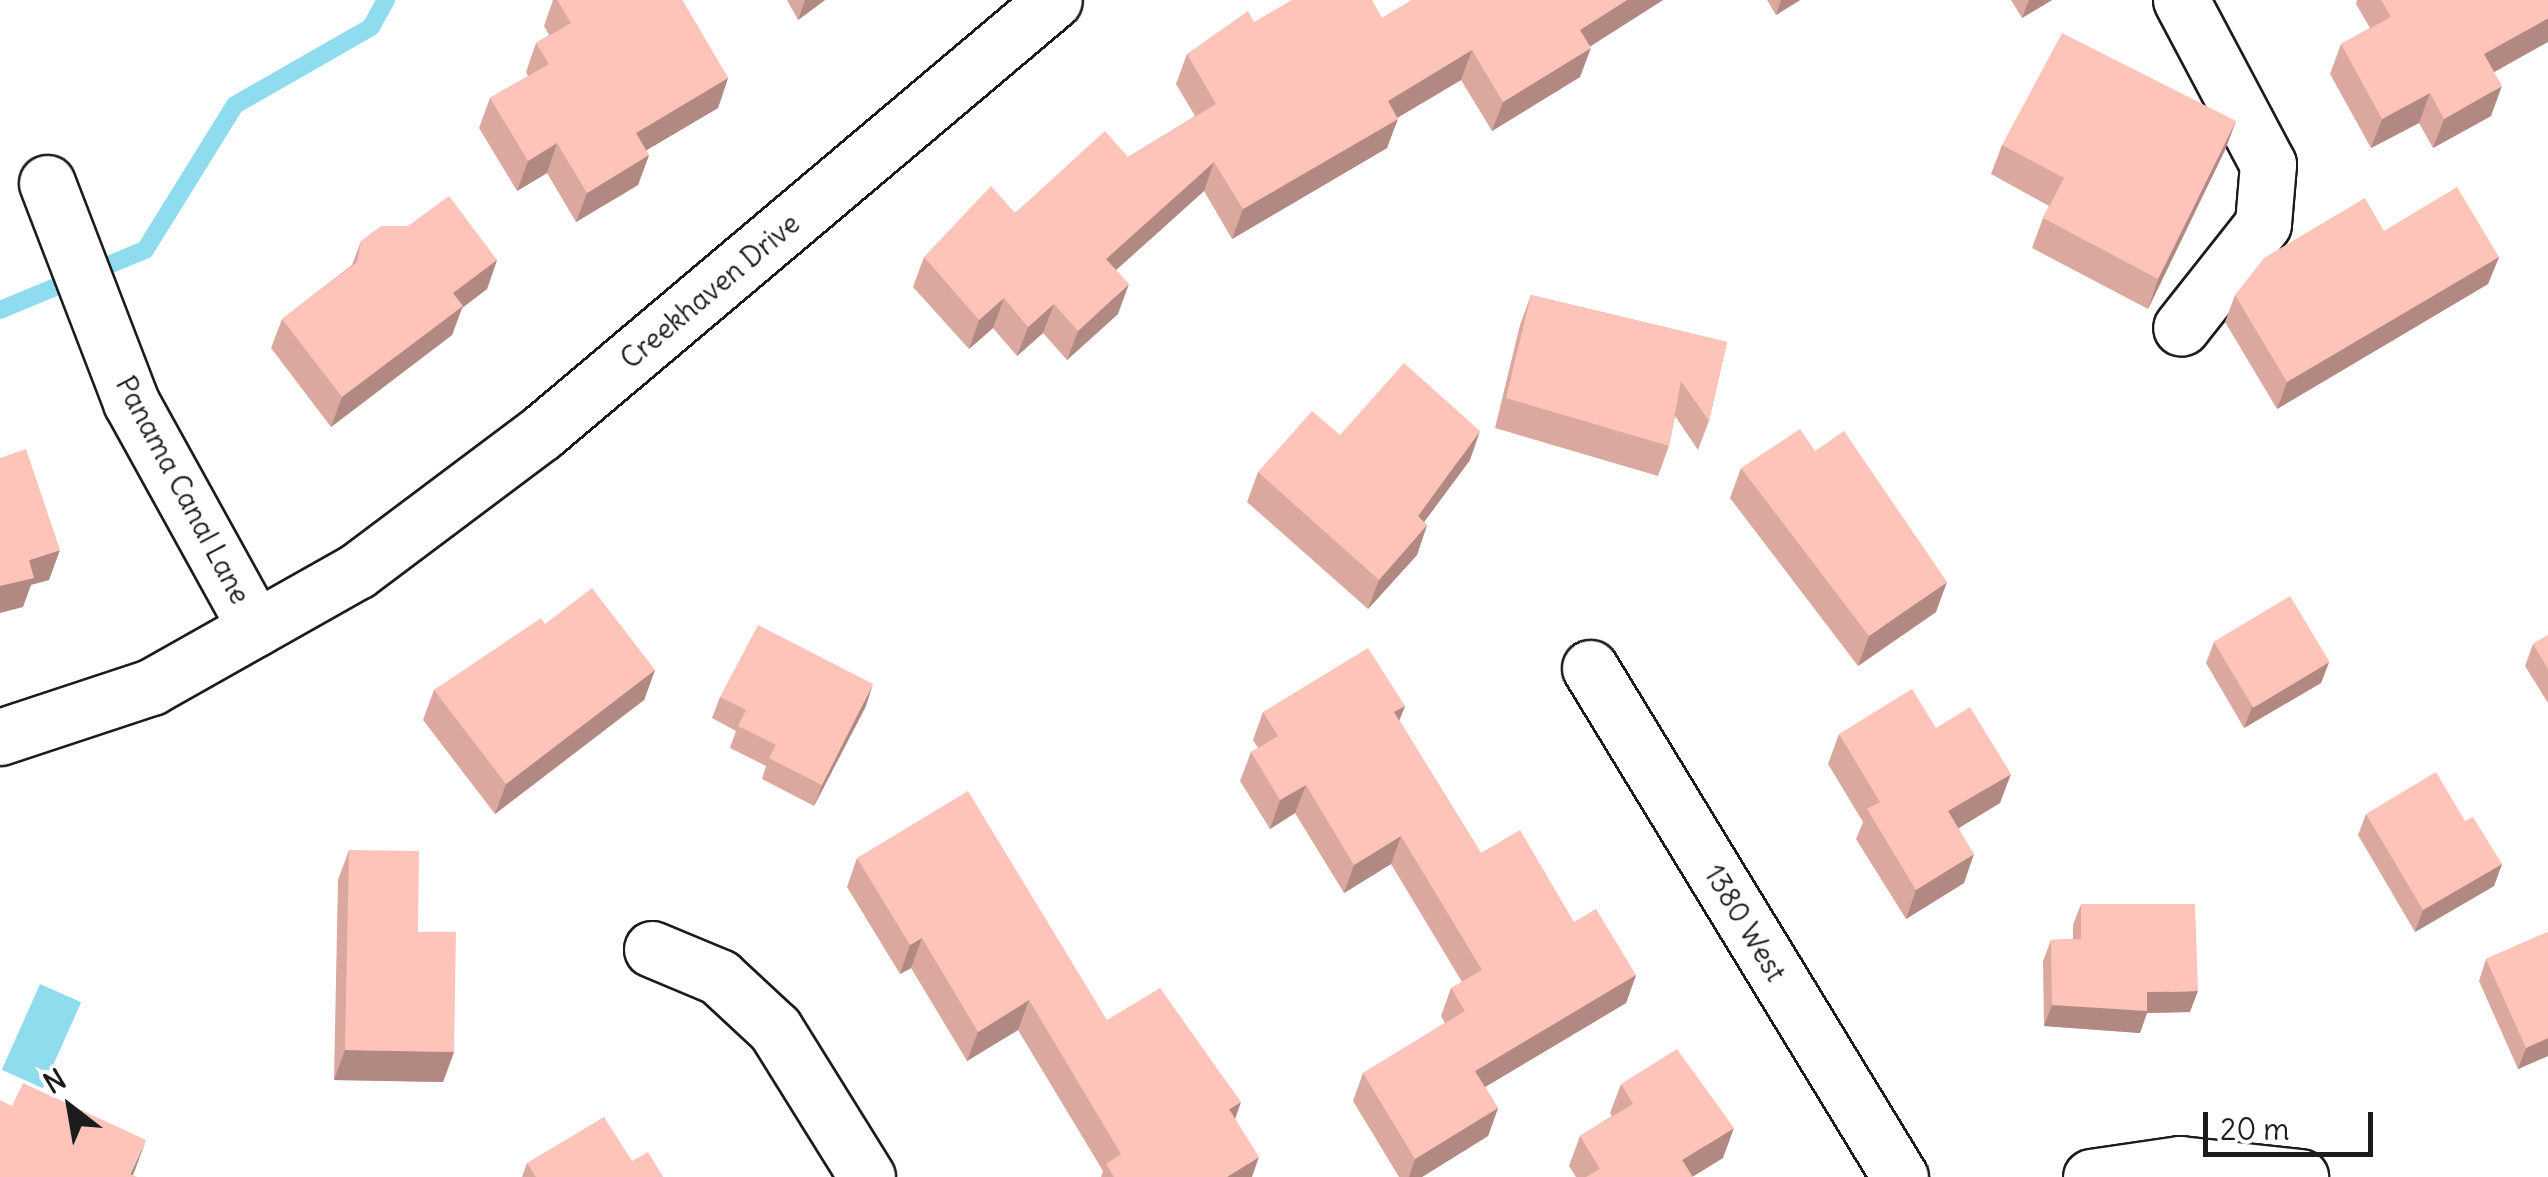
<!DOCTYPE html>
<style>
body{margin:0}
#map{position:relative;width:2548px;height:1177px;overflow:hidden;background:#fff;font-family:Delius,sans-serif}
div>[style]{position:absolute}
.water>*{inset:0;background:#8edced;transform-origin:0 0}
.stream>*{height:18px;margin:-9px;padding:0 9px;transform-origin:9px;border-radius:9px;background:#8edced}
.roads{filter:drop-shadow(2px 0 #1c1c1c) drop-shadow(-2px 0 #1c1c1c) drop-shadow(0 2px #1c1c1c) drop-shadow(0 -2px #1c1c1c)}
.minor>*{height:55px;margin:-27.5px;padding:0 27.5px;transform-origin:27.5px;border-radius:27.5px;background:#fff}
.wall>*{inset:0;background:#daa89f}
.shaded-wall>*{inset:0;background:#b28882}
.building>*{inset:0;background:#fec3b9;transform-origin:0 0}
span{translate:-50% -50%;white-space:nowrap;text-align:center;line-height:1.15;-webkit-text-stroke:9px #fff;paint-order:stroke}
.street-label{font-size:28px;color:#1c1c1c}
.north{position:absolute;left:20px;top:1057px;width:100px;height:100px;-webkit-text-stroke:8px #fff;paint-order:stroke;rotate:329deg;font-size:28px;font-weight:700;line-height:40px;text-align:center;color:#1c1c1c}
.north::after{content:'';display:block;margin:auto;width:35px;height:45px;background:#1c1c1c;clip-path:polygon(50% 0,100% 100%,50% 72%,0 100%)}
.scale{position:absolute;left:2203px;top:1112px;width:170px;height:45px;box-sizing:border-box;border:5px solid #1c1c1c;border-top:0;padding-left:12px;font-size:30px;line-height:35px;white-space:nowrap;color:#1c1c1c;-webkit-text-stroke:8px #fff;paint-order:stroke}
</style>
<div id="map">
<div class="water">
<div style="left:40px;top:984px;width:45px;height:94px;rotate:24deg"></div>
</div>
<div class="stream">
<div style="left:0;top:310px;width:157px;rotate:-22.5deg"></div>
<div style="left:145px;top:250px;width:171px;rotate:-58.2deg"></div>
<div style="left:235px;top:105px;width:157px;rotate:-29.8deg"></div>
<div style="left:371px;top:27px;width:31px;rotate:-61deg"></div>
</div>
<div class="roads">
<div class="minor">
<div style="left:2181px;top:0;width:186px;rotate:62.1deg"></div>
<div style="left:2268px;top:164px;width:60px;rotate:94.8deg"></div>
<div style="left:2263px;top:224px;width:132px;rotate:128.3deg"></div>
<div style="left:47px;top:183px;width:235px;rotate:69deg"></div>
<div style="left:131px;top:402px;width:258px;rotate:61.1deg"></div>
<div style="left:1590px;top:668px;width:596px;rotate:58.66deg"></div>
<div style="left:0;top:737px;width:159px;rotate:-18.3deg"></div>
<div style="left:151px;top:687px;width:236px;rotate:-29.4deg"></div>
<div style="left:357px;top:571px;width:230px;rotate:-36.9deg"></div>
<div style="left:541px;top:433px;width:671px;rotate:-40.17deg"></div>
<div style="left:652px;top:949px;width:73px;rotate:22.7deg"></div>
<div style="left:719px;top:977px;width:76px;rotate:42.9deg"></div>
<div style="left:775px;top:1029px;width:174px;rotate:58.1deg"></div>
<div style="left:2091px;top:1177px;width:90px;rotate:-8.3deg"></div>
<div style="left:2180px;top:1164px;width:121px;rotate:6.2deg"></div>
</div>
</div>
<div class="wall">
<div style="clip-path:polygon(553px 0,682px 0,728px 78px,718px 108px,646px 150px,649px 155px,638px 185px,576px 222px,547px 173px,517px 191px,479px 128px,490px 98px,528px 76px,526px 72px,536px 43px,549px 35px,544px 26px)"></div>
<div style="clip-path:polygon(787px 0,825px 0,798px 20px)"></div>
<div style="clip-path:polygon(1412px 0,1663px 0,1590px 46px,1580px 77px,1492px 131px,1461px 80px,1397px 118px,1387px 148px,1232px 239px,1204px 191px,1116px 270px,1118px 314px,1067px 360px,1043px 333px,1017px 356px,993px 328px,969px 349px,913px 287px,924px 257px,1128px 157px,1195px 116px,1176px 84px,1187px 54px,1254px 22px,1382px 18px)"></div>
<div style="clip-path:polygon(1767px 0,1800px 0,1776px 15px)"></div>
<div style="clip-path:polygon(2011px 0,2052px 0,2022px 18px)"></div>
<div style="clip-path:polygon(2357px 0,2548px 0,2494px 72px,2491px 116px,2433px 148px,2419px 123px,2371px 148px,2330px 74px,2341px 44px,2370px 28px,2356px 4px)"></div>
<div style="clip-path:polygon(2236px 121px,2225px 150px,2148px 309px,2032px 248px,2043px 218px,2049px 206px,1991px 174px,2002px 145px)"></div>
<div style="clip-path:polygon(2384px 231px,2499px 257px,2488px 284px,2277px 409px,2225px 322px,2235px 295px)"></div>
<div style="clip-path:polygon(361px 241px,497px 260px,487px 289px,462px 308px,452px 335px,331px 427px,271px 348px,282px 319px,352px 265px)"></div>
<div style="clip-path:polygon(1531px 295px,1727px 342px,1709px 421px,1698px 450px,1675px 416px,1669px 446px,1658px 476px,1495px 428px,1520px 325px)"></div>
<div style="clip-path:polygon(1340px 435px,1470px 460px,1424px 522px,1427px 525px,1417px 555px,1368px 609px,1247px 502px,1258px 472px)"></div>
<div style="clip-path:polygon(1741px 468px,1936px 612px,1858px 666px,1730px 498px)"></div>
<div style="clip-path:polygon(545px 624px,655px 670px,644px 700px,495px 814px,423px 720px,434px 690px)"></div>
<div style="clip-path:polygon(2548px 635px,2548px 703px,2525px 666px,2533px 644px)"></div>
<div style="clip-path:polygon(2214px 642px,2329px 662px,2321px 683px,2244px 728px,2206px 663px)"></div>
<div style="clip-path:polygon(720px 697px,866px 706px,814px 806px,762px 779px,766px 766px,730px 748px,736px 731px,712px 718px)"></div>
<div style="clip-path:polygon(1405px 706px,1399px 720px,1481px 853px,1574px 922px,1636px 975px,1626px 1003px,1485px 1087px,1498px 1108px,1488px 1136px,1422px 1177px,1399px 1177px,1353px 1101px,1363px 1073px,1445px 1023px,1441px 1016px,1451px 988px,1462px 982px,1391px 864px,1344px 893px,1295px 813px,1270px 829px,1240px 781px,1251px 752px,1258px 748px,1253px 740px,1263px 712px)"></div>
<div style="clip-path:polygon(1936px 728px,2000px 803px,1959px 828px,1964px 883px,1906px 919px,1856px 839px,1863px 822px,1828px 764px,1839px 734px)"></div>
<div style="clip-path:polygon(2366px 814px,2465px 821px,2502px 864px,2494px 886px,2415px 932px,2358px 835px)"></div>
<div style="clip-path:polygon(349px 850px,418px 932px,454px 1052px,443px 1082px,334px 1080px,338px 880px)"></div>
<div style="clip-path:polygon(857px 858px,1107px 1020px,1235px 1119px,1252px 1177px,1101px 1177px,1103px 1171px,1018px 1030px,967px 1061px,911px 968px,900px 974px,847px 887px)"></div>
<div style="clip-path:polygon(2081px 904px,2190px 1012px,2147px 1013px,2140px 1033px,2044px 1026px,2043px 961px,2051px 940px,2073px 939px,2073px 925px)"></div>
<div style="clip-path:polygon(2548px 932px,2548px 1056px,2518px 1069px,2479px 981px,2486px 959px)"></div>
<div style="clip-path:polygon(1621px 1084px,1723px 1158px,1692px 1177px,1576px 1177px,1569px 1166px,1580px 1136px,1612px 1116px,1610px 1113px)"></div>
<div style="clip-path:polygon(632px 1161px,663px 1177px,522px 1177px,527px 1163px)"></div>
</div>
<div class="shaded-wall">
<div style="clip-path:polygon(805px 0,825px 0,798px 20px)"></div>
<div style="clip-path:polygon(1627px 0,1663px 0,1569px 60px,1580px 30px)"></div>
<div style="clip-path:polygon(1781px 0,1800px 0,1776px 15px)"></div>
<div style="clip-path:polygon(2029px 0,2052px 0,2022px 18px)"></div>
<div style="clip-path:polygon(2548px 18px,2548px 42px,2473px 84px,2484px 54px)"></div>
<div style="clip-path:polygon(1591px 48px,1580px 77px,1492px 131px,1503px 102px)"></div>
<div style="clip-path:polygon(1472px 50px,1461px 80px,1377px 130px,1388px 101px)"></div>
<div style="clip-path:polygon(728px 78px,718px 108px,625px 163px,636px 133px)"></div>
<div style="clip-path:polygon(2502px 86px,2491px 116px,2433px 148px,2444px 119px)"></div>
<div style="clip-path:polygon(2430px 93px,2419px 123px,2371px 148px,2382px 119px)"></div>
<div style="clip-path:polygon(1398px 119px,1387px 148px,1232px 239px,1243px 209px)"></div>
<div style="clip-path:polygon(2236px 121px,2225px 150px,2148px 309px,2158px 279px)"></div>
<div style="clip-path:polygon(557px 143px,547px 173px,517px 191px,528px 161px)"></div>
<div style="clip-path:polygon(649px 155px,638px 185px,576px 222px,587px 193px)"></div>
<div style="clip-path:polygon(1214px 162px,1204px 191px,1095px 289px,1106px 259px)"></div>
<div style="clip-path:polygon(2499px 257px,2488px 284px,2277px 409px,2287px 382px)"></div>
<div style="clip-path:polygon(497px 260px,487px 289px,462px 308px,452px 335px,331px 427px,342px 397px,453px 293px)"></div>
<div style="clip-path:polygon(1129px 284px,1118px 314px,1067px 360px,1078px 331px)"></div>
<div style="clip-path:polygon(1004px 298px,993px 328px,969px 349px,979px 320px)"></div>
<div style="clip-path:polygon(1054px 304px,1043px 333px,1017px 356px,1028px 327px)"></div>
<div style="clip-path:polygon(1480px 431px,1470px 460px,1407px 545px,1418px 516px)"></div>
<div style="clip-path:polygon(1427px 525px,1417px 555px,1368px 609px,1379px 580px)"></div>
<div style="clip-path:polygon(60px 550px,49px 580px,31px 585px,23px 607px,0 613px,0 586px,29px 560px)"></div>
<div style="clip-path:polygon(1947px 582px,1936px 612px,1858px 666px,1869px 636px)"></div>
<div style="clip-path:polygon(2329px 662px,2321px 683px,2244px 728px,2252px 707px)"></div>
<div style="clip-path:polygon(655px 670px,644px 700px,495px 814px,506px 784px)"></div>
<div style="clip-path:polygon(873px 684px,866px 706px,814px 806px,822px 785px)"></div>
<div style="clip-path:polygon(1405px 706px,1394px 734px,1394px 712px)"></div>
<div style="clip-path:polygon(2011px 774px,2000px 803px,1937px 841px,1948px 811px)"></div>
<div style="clip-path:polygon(1306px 785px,1295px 813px,1270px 829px,1280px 800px)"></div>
<div style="clip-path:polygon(1401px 836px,1391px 864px,1344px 893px,1354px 865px)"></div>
<div style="clip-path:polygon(1974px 854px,1964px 883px,1906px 919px,1916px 890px)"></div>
<div style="clip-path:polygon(2502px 864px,2494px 886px,2415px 932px,2423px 910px)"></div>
<div style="clip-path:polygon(922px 938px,911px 968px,900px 974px,910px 945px)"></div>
<div style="clip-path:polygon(1636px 975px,1626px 1003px,1465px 1099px,1475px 1071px)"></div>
<div style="clip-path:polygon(2198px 991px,2190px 1012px,2147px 1013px,2140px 1033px,2044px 1026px,2052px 1005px,2147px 992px)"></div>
<div style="clip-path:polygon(1029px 1000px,1018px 1030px,967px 1061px,978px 1032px)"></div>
<div style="clip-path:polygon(2548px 1038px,2548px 1056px,2518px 1069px,2526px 1048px)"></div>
<div style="clip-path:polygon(345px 1050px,454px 1052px,443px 1082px,334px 1080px)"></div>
<div style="clip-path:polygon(1241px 1102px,1231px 1131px,1229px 1109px)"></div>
<div style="clip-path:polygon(1498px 1108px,1488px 1136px,1422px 1177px,1409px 1177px,1415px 1159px)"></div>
<div style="clip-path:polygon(1734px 1128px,1723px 1158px,1692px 1177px,1682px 1160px)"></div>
<div style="clip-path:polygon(146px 1140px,135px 1170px,132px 1177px,129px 1177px)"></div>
<div style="clip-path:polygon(1259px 1157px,1252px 1177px,1227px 1177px)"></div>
</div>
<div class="building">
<div style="clip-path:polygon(557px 0,682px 0,728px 78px,636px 133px,649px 155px,587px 193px,557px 143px,528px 161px,490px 98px,549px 64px,536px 43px,571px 23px)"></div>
<div style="clip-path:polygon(1292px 0,1372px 0,1382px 18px,1412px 0,1627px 0,1580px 30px,1591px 48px,1503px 102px,1472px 50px,1388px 101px,1398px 119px,1243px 209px,1214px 162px,1106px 259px,1129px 284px,1078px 331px,1054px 304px,1028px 327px,1004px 298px,979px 320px,924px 257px,991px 186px,1015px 213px,1105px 131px,1128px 157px,1216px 104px,1187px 54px,1248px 11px,1254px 22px)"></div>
<div style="clip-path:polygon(2381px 0,2548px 0,2548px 18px,2484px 54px,2502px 86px,2444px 119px,2430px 93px,2382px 119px,2341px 44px,2391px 17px)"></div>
<div style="clip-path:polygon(2062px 33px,2236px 121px,2158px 279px,2043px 218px,2064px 178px,2002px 145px)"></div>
<div style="clip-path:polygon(2457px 187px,2499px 257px,2287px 382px,2235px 295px,2264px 258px,2365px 198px,2384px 231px)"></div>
<div style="clip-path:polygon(449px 196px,497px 260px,453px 293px,463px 306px,342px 397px,282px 319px,357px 262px,361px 241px,381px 226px,408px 226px)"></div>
<div style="clip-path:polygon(1531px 295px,1727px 342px,1709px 421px,1681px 381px,1669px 446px,1506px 398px)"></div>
<div style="clip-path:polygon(1404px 363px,1480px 431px,1418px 516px,1427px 525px,1379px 580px,1258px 472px,1312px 411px,1340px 435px)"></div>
<div style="clip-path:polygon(1800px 429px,1815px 451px,1844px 431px,1947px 582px,1869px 636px,1741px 468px)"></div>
<div style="clip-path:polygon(26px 449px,60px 550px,29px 560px,34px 578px,0 586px,0 458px)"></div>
<div style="clip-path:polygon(592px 588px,655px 670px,506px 784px,434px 690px,541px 618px,545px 624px)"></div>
<div style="left:2290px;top:596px;width:77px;height:89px;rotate:59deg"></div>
<div style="clip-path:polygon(758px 625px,873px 684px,822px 785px,769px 758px,776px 745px,738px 726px,746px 710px,720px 697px)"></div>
<div style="clip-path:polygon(2548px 635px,2548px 669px,2533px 644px)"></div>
<div style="clip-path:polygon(1368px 648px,1405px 706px,1394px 712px,1481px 853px,1520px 830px,1574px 922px,1596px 909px,1636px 975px,1475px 1071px,1498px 1108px,1415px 1159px,1363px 1073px,1465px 1011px,1451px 988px,1482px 970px,1401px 836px,1354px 865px,1306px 785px,1280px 800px,1251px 752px,1278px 736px,1263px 712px)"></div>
<div style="clip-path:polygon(1912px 689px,1936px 728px,1970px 707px,2011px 774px,1948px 811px,1974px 854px,1916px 890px,1867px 809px,1880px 802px,1839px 734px)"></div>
<div style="clip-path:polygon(2436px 772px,2465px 821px,2473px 817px,2502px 864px,2423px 910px,2366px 814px)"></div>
<div style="clip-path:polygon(968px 791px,1107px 1020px,1160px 988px,1241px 1102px,1229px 1109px,1259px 1157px,1227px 1177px,1114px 1177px,1106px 1164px,1121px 1154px,1029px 1000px,978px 1032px,922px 938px,910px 945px,857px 858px)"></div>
<div style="clip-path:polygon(349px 850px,419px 851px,418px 932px,456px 932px,454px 1052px,345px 1050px)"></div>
<div style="clip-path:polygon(2081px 904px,2195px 904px,2198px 991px,2147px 992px,2147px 1011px,2052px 1005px,2051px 940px,2081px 939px)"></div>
<div style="clip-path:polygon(2548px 932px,2548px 1038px,2526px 1048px,2486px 959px)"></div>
<div style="clip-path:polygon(1677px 1049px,1734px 1128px,1682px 1160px,1693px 1177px,1586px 1177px,1600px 1169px,1580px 1136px,1633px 1104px,1621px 1084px)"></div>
<div style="clip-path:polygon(23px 1083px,146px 1140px,130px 1174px,137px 1177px,0 1177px,0 1100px,12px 1106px)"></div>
<div style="clip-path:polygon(604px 1117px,632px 1161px,648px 1152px,663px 1177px,536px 1177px,527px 1163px)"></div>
</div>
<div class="street-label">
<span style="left:710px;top:291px;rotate:-40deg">Creekhaven Drive</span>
<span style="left:183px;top:490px;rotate:62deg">Panama Canal Lane</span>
<span style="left:1745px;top:923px;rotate:59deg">1380 West</span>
</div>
<div class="north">N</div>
<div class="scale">20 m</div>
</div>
